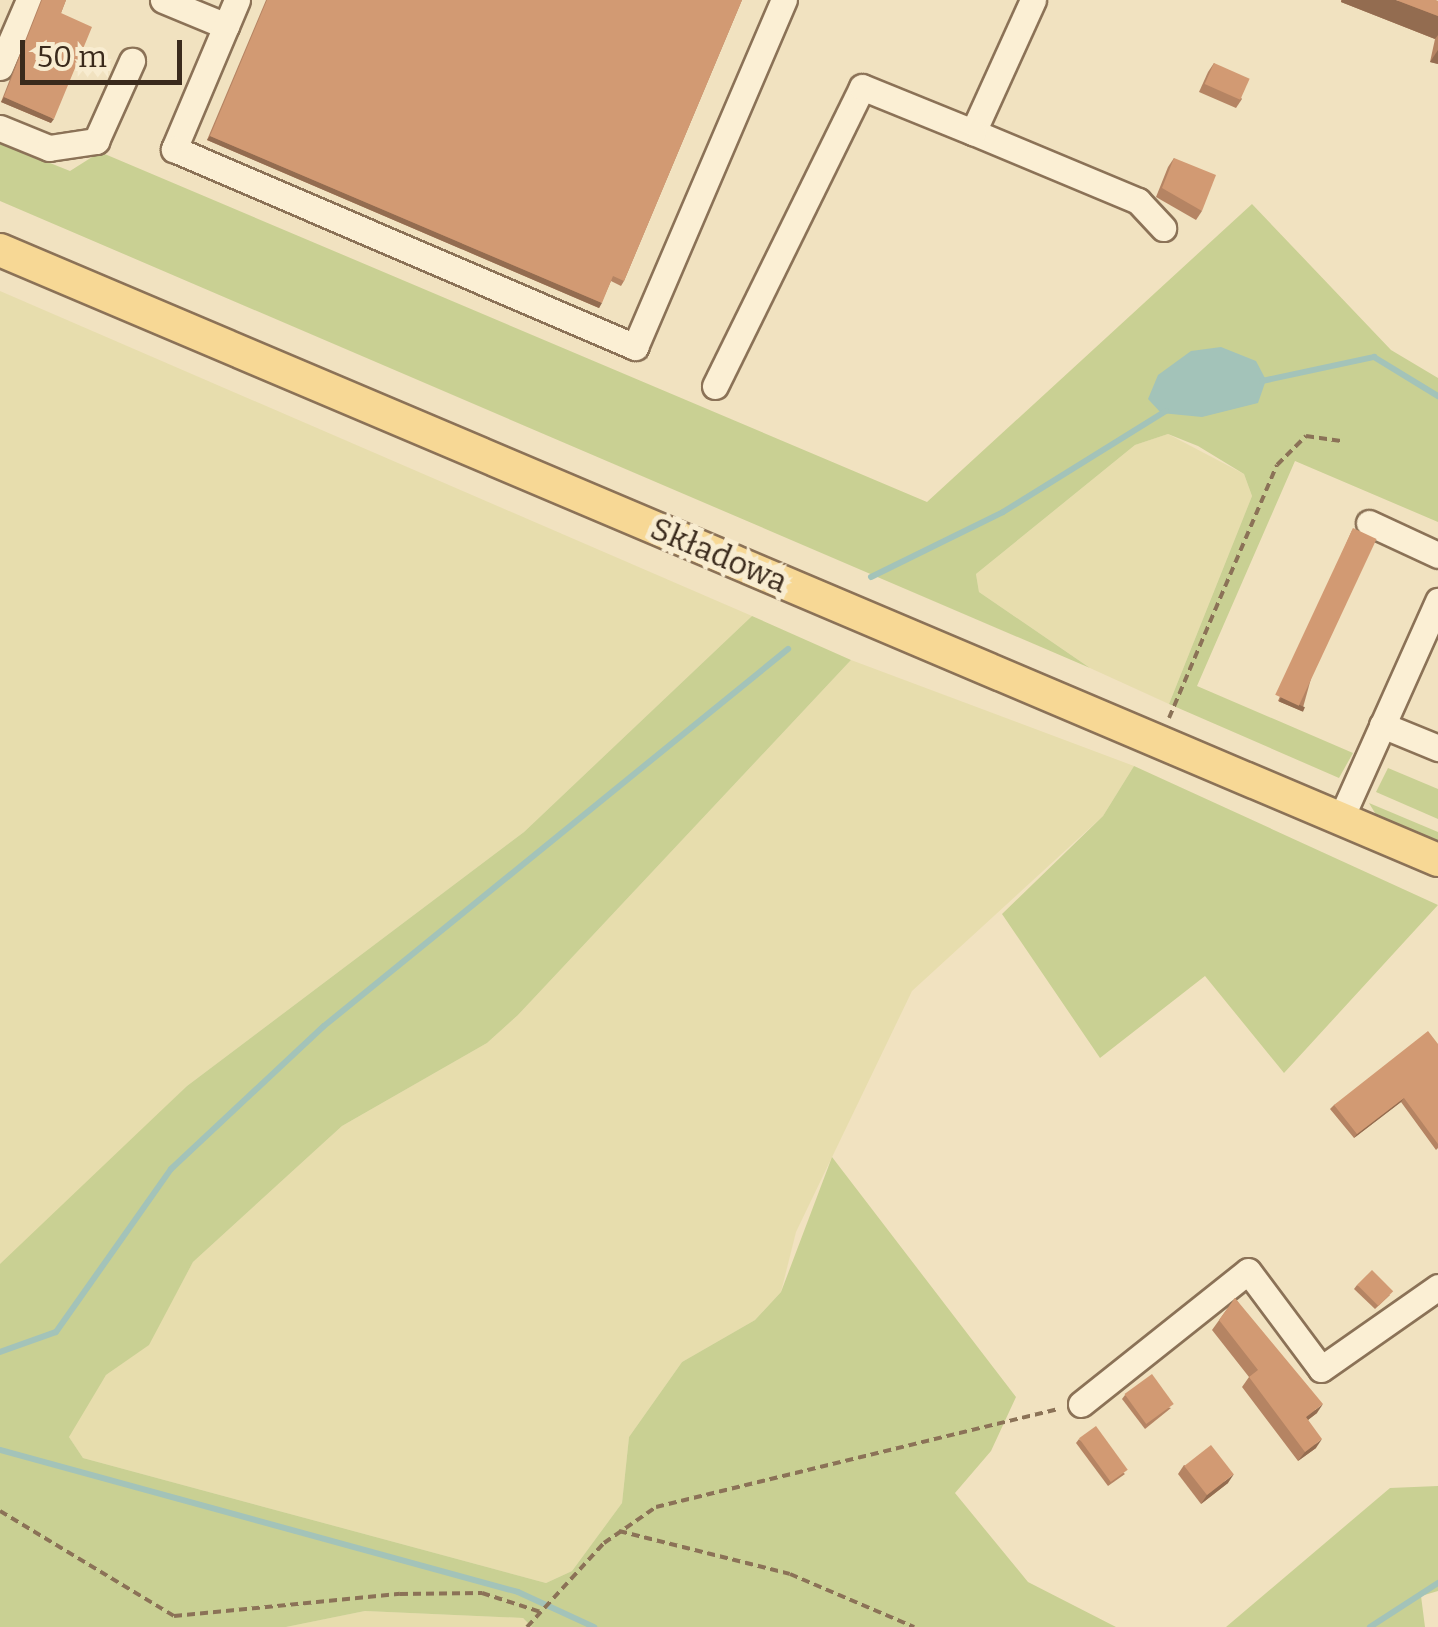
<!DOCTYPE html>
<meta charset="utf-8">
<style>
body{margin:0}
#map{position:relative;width:1438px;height:1627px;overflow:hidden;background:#f1e2c0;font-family:Bitter,serif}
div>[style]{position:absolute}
.farmland>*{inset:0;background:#e7ddad}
.green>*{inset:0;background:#c9d093}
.water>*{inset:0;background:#a3c3b9}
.stream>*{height:6px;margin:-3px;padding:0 3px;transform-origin:3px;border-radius:3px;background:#a3c3b9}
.path>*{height:4px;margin-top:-2px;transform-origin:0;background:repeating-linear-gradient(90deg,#8b7257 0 8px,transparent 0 13px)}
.roads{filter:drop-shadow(2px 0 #8b7257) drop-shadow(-2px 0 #8b7257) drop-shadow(0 2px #8b7257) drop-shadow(0 -2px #8b7257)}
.minor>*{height:25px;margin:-12.5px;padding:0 12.5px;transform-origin:12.5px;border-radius:12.5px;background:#fbefd4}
.major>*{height:32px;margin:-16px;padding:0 16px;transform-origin:16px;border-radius:16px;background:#f7d895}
.wall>*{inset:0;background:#b58463}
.shaded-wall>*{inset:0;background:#936c50;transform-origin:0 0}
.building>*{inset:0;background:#d29a73;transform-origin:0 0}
span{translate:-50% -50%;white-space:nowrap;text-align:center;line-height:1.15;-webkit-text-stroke:10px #f8ecd0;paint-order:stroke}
.street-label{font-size:32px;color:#3a2a1c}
.scale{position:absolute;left:20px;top:40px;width:162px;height:45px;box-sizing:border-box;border:5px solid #3a2a1c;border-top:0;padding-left:12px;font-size:30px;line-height:35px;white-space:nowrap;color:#3a2a1c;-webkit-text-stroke:8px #f8ecd0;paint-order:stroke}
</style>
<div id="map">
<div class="farmland">
<div style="clip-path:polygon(0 291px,752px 616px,524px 832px,187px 1086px,9px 1264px,0 1264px)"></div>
<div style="clip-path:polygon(1168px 434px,1244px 474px,1252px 496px,1169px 704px,1090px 668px,979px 592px,976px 574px,1135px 445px)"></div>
<div style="clip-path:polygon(851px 660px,1134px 766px,1103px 816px,912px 991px,796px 1232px,781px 1292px,755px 1320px,682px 1362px,629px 1437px,622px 1503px,572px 1571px,546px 1583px,83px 1458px,69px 1437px,78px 1413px,106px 1375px,148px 1345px,193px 1262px,342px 1126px,487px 1043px,518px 1015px)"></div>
<div style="clip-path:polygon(365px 1611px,523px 1618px,532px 1627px,286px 1627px)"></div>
</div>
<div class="green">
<div style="clip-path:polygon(0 143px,70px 171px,100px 152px,927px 502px,1252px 204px,1391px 350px,1438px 378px,1438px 522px,1295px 461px,1197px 686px,1353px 753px,1339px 778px,1169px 704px,1252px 496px,1244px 474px,1198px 446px,1168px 434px,1135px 445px,976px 574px,979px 592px,1090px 668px,0 201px)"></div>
<div style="clip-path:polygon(752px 616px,851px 660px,518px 1015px,487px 1043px,342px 1126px,193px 1262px,149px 1345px,106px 1375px,69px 1437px,83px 1458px,546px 1583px,572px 1571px,622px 1503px,629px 1437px,682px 1362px,755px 1320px,781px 1292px,832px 1157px,1016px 1397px,991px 1451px,955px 1493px,1028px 1582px,1116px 1627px,532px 1627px,523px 1618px,365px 1611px,286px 1627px,0 1627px,0 1264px,187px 1086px,524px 832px)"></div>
<div style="clip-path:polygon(1134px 766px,1438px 905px,1284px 1073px,1205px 976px,1100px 1058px,1002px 914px,1103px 816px)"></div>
<div style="clip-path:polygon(1388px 768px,1438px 789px,1438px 819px,1376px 792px)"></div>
<div style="clip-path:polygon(1369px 803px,1438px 832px,1438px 847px,1381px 823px)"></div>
<div style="clip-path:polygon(1438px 1486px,1438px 1591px,1421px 1596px,1425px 1627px,1226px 1627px,1390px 1488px)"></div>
</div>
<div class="water">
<div style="clip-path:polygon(1221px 347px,1256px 361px,1266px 380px,1258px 403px,1202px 417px,1161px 413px,1148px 399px,1158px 375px,1191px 351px)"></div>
</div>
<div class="stream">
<div style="left:1262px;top:381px;width:115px;rotate:-12.1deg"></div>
<div style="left:1374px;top:357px;width:75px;rotate:31.4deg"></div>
<div style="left:871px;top:577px;width:147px;rotate:-26.2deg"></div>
<div style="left:1003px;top:512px;width:192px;rotate:-31.8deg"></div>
<div style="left:0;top:1352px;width:59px;rotate:-19.7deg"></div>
<div style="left:56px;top:1332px;width:199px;rotate:-54.8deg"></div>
<div style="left:171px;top:1169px;width:209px;rotate:-43.1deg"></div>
<div style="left:324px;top:1026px;width:598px;rotate:-39.09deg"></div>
<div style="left:0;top:1450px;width:537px;rotate:15.33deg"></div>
<div style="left:518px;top:1592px;width:84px;rotate:24.7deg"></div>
<div style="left:1370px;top:1627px;width:81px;rotate:-32.9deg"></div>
</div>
<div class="path">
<div style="left:1169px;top:718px;width:275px;rotate:-66.9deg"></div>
<div style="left:1277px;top:465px;width:41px;rotate:-45deg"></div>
<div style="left:1306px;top:436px;width:37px;rotate:8deg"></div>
<div style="left:0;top:1511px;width:203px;rotate:31.1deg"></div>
<div style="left:174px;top:1616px;width:227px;rotate:-5.6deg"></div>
<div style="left:400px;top:1594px;width:82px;rotate:-0.7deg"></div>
<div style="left:482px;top:1593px;width:62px;rotate:17.9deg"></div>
<div style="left:619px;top:1531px;width:176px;rotate:14.1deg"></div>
<div style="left:790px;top:1574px;width:135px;rotate:23.1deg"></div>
<div style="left:527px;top:1627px;width:114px;rotate:-47.5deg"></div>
<div style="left:604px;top:1543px;width:63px;rotate:-34.7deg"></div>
<div style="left:656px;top:1507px;width:413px;rotate:-13.7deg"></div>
</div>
<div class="roads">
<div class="minor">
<div style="left:163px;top:0;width:68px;rotate:22.4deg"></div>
<div style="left:226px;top:26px;width:28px;rotate:-67deg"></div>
<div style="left:1033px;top:0;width:145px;rotate:114.4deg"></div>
<div style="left:973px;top:132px;width:179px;rotate:22.7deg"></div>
<div style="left:1138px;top:201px;width:37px;rotate:47deg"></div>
<div style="left:226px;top:26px;width:134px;rotate:112.9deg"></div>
<div style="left:174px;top:149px;width:502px;rotate:23.24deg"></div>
<div style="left:635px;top:347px;width:378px;rotate:-66.8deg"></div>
<div style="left:0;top:67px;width:73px;rotate:-66.6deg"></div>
<div style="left:0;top:128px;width:53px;rotate:22.2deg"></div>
<div style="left:49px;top:148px;width:48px;rotate:-8.5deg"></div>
<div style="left:96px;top:141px;width:88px;rotate:-65.8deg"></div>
<div style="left:715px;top:386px;width:333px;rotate:-63.8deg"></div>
<div style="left:862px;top:87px;width:120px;rotate:22.1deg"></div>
<div style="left:1369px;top:523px;width:76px;rotate:24.9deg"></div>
<div style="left:1382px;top:725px;width:61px;rotate:22.3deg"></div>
<div style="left:1341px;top:818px;width:238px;rotate:-65.9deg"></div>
<div style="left:1081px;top:1404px;width:213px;rotate:-38.5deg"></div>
<div style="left:1248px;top:1271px;width:122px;rotate:53.3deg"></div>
<div style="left:1321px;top:1369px;width:143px;rotate:-35deg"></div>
</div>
<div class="major">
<div style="left:0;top:250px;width:1562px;rotate:22.99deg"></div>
</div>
</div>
<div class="wall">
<div style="clip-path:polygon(41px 0,66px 0,61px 13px,51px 123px,1px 102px)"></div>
<div style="clip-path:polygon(266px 0,742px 0,624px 281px,621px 286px,611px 281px,599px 308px,207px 140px)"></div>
<div style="clip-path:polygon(1341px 0,1438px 1px,1438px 64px,1430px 62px,1435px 39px,1341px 2px)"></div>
<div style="clip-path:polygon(1214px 63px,1242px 99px,1236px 108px,1199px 92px,1208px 72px)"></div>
<div style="clip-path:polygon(1174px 158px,1202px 211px,1196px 220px,1156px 197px,1168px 167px)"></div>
<div style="clip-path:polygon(1353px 528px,1302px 711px,1278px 701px)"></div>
<div style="clip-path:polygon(1438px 1044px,1438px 1148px,1436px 1150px,1401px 1102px,1354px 1138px,1330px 1109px,1334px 1105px)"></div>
<div style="clip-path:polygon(1357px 1285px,1390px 1295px,1375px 1309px,1354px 1289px)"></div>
<div style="clip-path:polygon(1235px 1298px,1317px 1413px,1308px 1420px,1316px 1448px,1298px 1461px,1242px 1387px,1249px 1377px,1212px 1330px)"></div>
<div style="clip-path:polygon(1125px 1395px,1171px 1408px,1145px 1429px,1122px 1399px)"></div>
<div style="clip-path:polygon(1079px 1439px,1125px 1474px,1108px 1486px,1076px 1443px)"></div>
<div style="clip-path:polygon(1184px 1465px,1228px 1483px,1201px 1504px,1178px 1474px)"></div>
</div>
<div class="shaded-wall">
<div style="clip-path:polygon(1342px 0,1396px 0,1438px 16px,1438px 35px,1435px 39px,1341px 2px)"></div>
<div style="clip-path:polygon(1438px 50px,1438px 64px,1430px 62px)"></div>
<div style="clip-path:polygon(4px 97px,54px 119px,51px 123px,1px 102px)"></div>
<div style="clip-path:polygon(210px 136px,602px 303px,599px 308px,207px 140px)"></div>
<div style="left:1281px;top:697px;width:26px;height:5px;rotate:23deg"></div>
<div style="clip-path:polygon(1404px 1098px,1401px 1102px,1354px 1138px,1357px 1134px)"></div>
<div style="clip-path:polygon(1323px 1404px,1317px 1413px,1300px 1426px,1306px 1417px)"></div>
<div style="clip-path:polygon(1322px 1439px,1316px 1448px,1298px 1461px,1305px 1452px)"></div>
<div style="clip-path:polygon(1234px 1474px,1228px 1483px,1201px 1504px,1207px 1495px)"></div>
</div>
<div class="building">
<div style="clip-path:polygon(42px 0,66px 0,61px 13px,92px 27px,54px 119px,4px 97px)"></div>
<div style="clip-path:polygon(267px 0,742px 0,624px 281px,613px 276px,602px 303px,210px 136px)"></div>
<div style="clip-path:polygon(1396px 0,1436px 0,1438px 1px,1438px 16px)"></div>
<div style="left:1214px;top:63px;width:39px;height:23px;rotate:24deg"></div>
<div style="clip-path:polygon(1174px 158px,1216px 175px,1202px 211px,1162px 188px)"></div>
<div style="left:1353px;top:528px;width:26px;height:184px;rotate:25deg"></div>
<div style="clip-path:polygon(1428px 1031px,1438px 1044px,1438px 1144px,1404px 1098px,1357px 1134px,1334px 1105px)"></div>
<div style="left:1372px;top:1270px;width:30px;height:21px;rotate:45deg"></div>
<div style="clip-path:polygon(1235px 1298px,1323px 1404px,1306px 1417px,1322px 1439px,1305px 1452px,1249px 1377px,1258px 1370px,1219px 1320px)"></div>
<div style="left:1152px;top:1374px;width:37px;height:34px;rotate:54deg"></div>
<div style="left:1096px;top:1426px;width:54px;height:21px;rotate:54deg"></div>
<div style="left:1211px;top:1445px;width:37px;height:34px;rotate:52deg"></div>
</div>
<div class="street-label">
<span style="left:719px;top:555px;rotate:23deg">Składowa</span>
</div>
<div class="scale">50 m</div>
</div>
